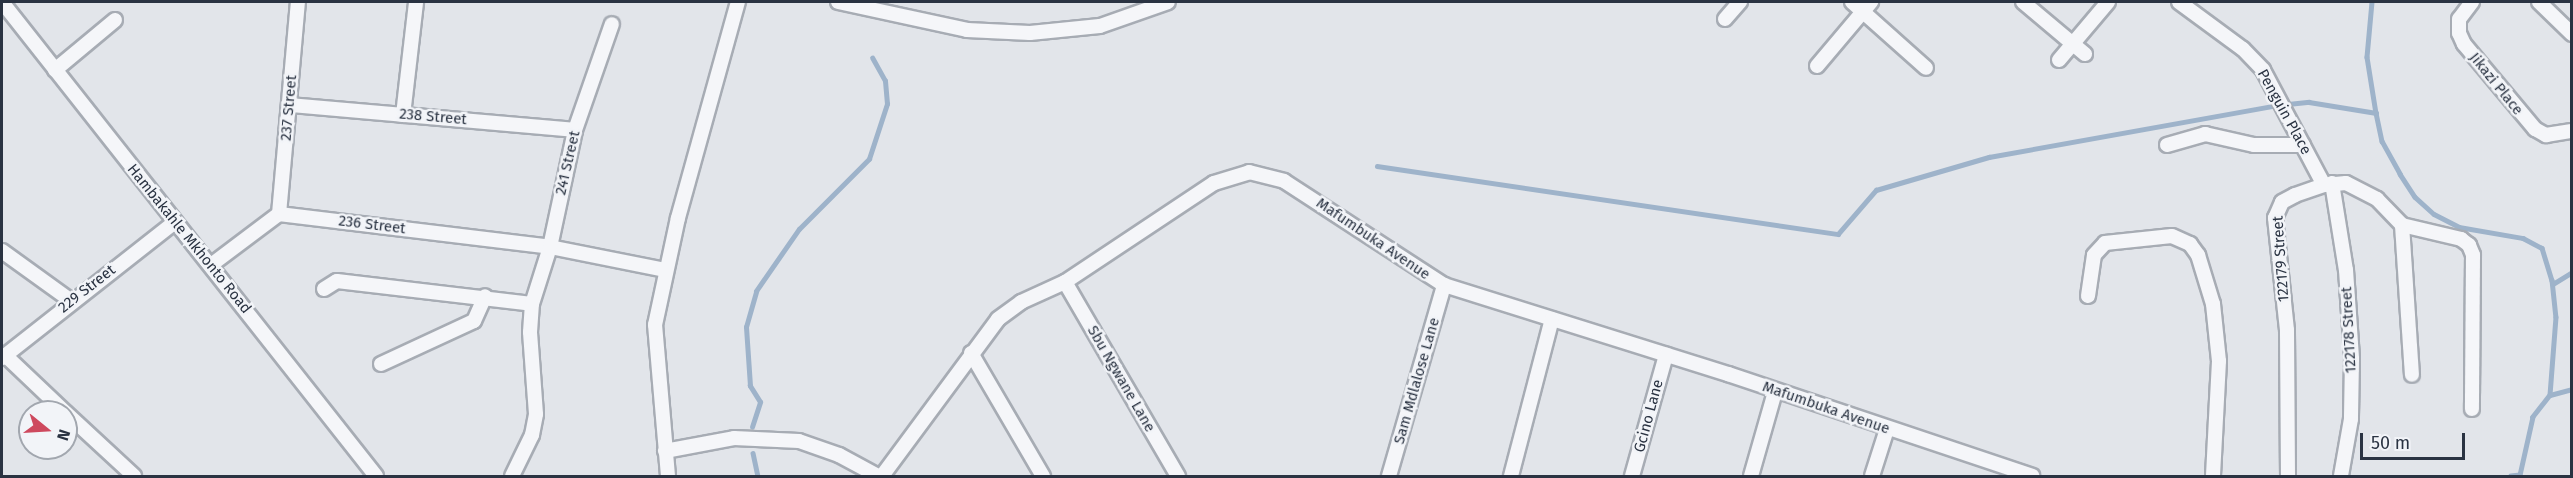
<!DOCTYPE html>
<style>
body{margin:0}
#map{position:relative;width:2573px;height:478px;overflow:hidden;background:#e2e5ea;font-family:"Fira Sans",sans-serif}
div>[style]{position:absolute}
.stream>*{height:4.5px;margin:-2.25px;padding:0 2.25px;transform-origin:2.25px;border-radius:2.25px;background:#9eb3ca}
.roads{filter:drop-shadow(2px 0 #a7acb4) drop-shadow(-2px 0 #a7acb4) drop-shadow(0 2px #a7acb4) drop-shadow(0 -2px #a7acb4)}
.minor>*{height:14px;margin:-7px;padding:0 7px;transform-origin:7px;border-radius:7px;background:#f5f6f9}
span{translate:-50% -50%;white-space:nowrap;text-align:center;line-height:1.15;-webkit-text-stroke:5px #f2f4f8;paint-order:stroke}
.street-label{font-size:15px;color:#2a3342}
.frame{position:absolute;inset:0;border:3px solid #2a3342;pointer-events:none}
.north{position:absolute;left:18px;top:400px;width:60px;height:60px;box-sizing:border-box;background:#f2f4f8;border:2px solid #a2a7af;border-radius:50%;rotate:108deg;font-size:16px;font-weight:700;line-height:24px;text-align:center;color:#2a3342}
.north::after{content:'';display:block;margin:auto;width:21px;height:27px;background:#ce495e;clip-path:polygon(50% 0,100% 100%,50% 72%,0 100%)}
.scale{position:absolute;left:2360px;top:433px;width:105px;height:27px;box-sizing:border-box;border:3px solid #2a3342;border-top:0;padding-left:8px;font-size:18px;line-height:21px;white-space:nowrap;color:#2a3342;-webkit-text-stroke:4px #f2f4f8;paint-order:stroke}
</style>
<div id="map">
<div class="stream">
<div style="left:2372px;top:2px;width:55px;rotate:95.2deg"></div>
<div style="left:2367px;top:57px;width:57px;rotate:80.9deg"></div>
<div style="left:2376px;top:113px;width:29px;rotate:78deg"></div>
<div style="left:2382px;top:141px;width:38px;rotate:61deg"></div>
<div style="left:2400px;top:174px;width:27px;rotate:57deg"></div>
<div style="left:2415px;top:197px;width:25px;rotate:42deg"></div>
<div style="left:2434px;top:214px;width:28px;rotate:27deg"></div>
<div style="left:2459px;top:227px;width:65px;rotate:9.8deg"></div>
<div style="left:2523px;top:238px;width:21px;rotate:28deg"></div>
<div style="left:2542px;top:248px;width:34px;rotate:73deg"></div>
<div style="left:2552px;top:280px;width:37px;rotate:84deg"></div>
<div style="left:2556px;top:317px;width:78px;rotate:94.4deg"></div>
<div style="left:2550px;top:395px;width:28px;rotate:128deg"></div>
<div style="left:2533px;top:417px;width:59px;rotate:102.6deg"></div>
<div style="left:2520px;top:475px;width:9px;rotate:174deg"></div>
<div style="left:1377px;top:166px;width:466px;rotate:8.4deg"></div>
<div style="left:1838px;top:234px;width:58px;rotate:-49.2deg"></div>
<div style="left:1876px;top:190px;width:118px;rotate:-16.3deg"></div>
<div style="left:1989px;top:157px;width:294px;rotate:-10.2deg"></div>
<div style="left:2278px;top:105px;width:31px;rotate:-6deg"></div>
<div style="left:2309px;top:102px;width:68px;rotate:9.3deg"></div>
<div style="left:2553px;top:284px;width:22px;rotate:-32deg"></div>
<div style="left:2550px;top:395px;width:23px;rotate:-15deg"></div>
<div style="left:752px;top:427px;width:26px;rotate:-72deg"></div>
<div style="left:760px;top:402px;width:19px;rotate:-122deg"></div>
<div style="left:750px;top:386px;width:59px;rotate:-93.9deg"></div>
<div style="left:746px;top:327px;width:37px;rotate:-74deg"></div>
<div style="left:756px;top:291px;width:75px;rotate:-55.3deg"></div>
<div style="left:799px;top:229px;width:99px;rotate:-45deg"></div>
<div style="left:869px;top:159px;width:58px;rotate:-71.9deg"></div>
<div style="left:887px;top:104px;width:23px;rotate:-95deg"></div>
<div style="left:885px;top:81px;width:26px;rotate:-119deg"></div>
<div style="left:753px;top:453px;width:24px;rotate:78deg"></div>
</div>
<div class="roads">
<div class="minor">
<div style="left:2px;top:2px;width:604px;rotate:51.73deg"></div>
<div style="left:838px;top:2px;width:132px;rotate:12.2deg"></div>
<div style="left:967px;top:30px;width:63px;rotate:2.7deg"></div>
<div style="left:1030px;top:33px;width:70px;rotate:-5.7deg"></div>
<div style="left:1100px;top:26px;width:72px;rotate:-19.4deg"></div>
<div style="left:1852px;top:2px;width:99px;rotate:41.7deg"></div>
<div style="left:2023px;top:2px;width:81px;rotate:40deg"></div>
<div style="left:2179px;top:2px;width:79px;rotate:36.3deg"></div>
<div style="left:2243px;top:49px;width:29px;rotate:46deg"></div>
<div style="left:2263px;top:70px;width:130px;rotate:62.1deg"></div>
<div style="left:2472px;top:2px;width:21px;rotate:127deg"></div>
<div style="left:2459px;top:19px;width:14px;rotate:90deg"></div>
<div style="left:2459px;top:33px;width:12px;rotate:66deg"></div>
<div style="left:2464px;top:44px;width:111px;rotate:50.1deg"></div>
<div style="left:2535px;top:129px;width:13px;rotate:29deg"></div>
<div style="left:2546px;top:135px;width:26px;rotate:-9deg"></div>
<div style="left:2539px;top:2px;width:46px;rotate:44.1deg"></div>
<div style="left:1725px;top:19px;width:23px;rotate:-49deg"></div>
<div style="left:2059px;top:60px;width:76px;rotate:-49.8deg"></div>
<div style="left:1817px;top:66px;width:84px;rotate:-49.8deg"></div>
<div style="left:55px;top:70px;width:78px;rotate:-39.8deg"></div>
<div style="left:290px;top:105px;width:286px;rotate:5deg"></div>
<div style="left:403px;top:115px;width:114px;rotate:-83.4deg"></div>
<div style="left:2167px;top:145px;width:40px;rotate:-16deg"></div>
<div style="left:2205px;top:134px;width:50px;rotate:12.7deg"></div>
<div style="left:2254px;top:145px;width:49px"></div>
<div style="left:2332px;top:183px;width:88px;rotate:80.9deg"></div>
<div style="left:2346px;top:270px;width:89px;rotate:86.1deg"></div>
<div style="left:2352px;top:359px;width:60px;rotate:91deg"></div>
<div style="left:2351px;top:419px;width:58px;rotate:100deg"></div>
<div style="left:279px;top:214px;width:213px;rotate:-84.9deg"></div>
<div style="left:2402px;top:225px;width:150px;rotate:86.2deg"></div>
<div style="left:2px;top:251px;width:84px;rotate:35.8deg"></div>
<div style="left:211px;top:265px;width:85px;rotate:-36.9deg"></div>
<div style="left:279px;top:214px;width:273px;rotate:6.9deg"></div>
<div style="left:550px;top:247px;width:117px;rotate:11.3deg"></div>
<div style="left:1065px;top:282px;width:225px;rotate:59.8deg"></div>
<div style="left:324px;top:289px;width:15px;rotate:-32deg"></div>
<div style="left:337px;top:281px;width:196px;rotate:6.7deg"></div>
<div style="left:2088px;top:296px;width:41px;rotate:-81.7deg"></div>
<div style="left:2094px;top:255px;width:16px;rotate:-47deg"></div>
<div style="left:2105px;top:243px;width:67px;rotate:-6deg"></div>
<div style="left:2172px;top:236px;width:20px;rotate:24deg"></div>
<div style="left:2190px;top:244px;width:14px;rotate:54deg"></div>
<div style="left:2198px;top:255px;width:51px;rotate:73deg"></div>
<div style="left:2213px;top:304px;width:57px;rotate:84deg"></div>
<div style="left:2219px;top:361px;width:115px;rotate:93deg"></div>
<div style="left:971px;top:353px;width:143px;rotate:59.7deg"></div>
<div style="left:7px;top:357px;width:80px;rotate:43.5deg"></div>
<div style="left:2px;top:358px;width:220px;rotate:-38.2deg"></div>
<div style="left:381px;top:364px;width:102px;rotate:-24.8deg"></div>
<div style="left:474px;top:321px;width:27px;rotate:-66deg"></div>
<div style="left:66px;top:413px;width:93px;rotate:42.8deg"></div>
<div style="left:665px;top:451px;width:70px;rotate:-10.7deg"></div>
<div style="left:734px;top:438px;width:65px;rotate:2.6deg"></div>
<div style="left:799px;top:441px;width:42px;rotate:19.3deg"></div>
<div style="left:839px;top:455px;width:44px;rotate:28.3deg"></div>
<div style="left:512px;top:476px;width:46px;rotate:-64deg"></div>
<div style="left:532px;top:435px;width:21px;rotate:-79deg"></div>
<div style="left:536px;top:414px;width:82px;rotate:-94.2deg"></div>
<div style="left:530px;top:332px;width:28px;rotate:-86deg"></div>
<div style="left:532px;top:304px;width:60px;rotate:-72.5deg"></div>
<div style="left:550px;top:247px;width:120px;rotate:-77.9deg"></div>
<div style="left:575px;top:130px;width:112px;rotate:-70.8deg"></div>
<div style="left:668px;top:476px;width:152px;rotate:-94.9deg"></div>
<div style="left:655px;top:325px;width:109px;rotate:-77.9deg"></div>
<div style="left:678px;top:218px;width:224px;rotate:-74.5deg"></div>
<div style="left:882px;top:476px;width:195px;rotate:-53.5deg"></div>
<div style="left:998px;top:319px;width:29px;rotate:-36deg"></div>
<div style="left:1021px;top:302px;width:48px;rotate:-24.4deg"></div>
<div style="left:1065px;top:282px;width:179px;rotate:-33.6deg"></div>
<div style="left:1214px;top:183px;width:37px;rotate:-17deg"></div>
<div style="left:1249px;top:172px;width:36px;rotate:14deg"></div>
<div style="left:1284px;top:181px;width:191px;rotate:33deg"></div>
<div style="left:1444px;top:285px;width:298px;rotate:17.4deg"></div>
<div style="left:1728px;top:374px;width:321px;rotate:18.5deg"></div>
<div style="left:1389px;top:476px;width:199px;rotate:-73.9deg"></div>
<div style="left:1511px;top:476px;width:162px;rotate:-75.4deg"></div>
<div style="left:1632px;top:476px;width:126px;rotate:-74.3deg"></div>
<div style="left:1751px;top:476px;width:87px;rotate:-74.1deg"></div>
<div style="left:1872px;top:476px;width:49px;rotate:-72.3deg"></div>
<div style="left:2288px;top:476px;width:146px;rotate:-90.4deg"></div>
<div style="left:2287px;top:330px;width:113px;rotate:-96.1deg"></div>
<div style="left:2275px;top:218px;width:17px;rotate:-66deg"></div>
<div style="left:2282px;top:202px;width:15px;rotate:-28deg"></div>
<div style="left:2295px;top:195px;width:31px;rotate:-19deg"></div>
<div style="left:2324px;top:185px;width:22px;rotate:-5deg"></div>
<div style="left:2346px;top:183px;width:35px;rotate:27deg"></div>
<div style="left:2377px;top:199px;width:36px;rotate:46deg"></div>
<div style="left:2402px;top:225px;width:61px;rotate:13.3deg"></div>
<div style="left:2461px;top:239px;width:10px;rotate:37deg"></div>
<div style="left:2469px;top:245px;width:11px;rotate:68deg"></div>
<div style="left:2473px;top:255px;width:154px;rotate:90.4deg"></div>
</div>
</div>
<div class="street-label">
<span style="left:2496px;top:84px;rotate:51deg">Jikazi Place</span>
<span style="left:289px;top:108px;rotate:-85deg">237 Street</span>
<span style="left:2284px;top:112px;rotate:61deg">Penguin Place</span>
<span style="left:433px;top:117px;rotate:5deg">238 Street</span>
<span style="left:568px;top:163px;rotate:-77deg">241 Street</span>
<span style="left:372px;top:225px;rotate:7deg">236 Street</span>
<span style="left:189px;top:239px;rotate:51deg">Hambakahle Mkhonto Road</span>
<span style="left:1373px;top:239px;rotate:34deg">Mafumbuka Avenue</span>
<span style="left:2281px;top:259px;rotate:-94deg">122179 Street</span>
<span style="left:87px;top:289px;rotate:-38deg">229 Street</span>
<span style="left:2349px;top:330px;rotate:-93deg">122178 Street</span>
<span style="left:1121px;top:379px;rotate:60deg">Sbu Ngwane Lane</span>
<span style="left:1417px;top:381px;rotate:-74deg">Sam Mdlalose Lane</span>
<span style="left:1826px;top:408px;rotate:19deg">Mafumbuka Avenue</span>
<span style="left:1649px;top:416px;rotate:-75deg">Gcino Lane</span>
</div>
<div class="frame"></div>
<div class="north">N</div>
<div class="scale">50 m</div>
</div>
